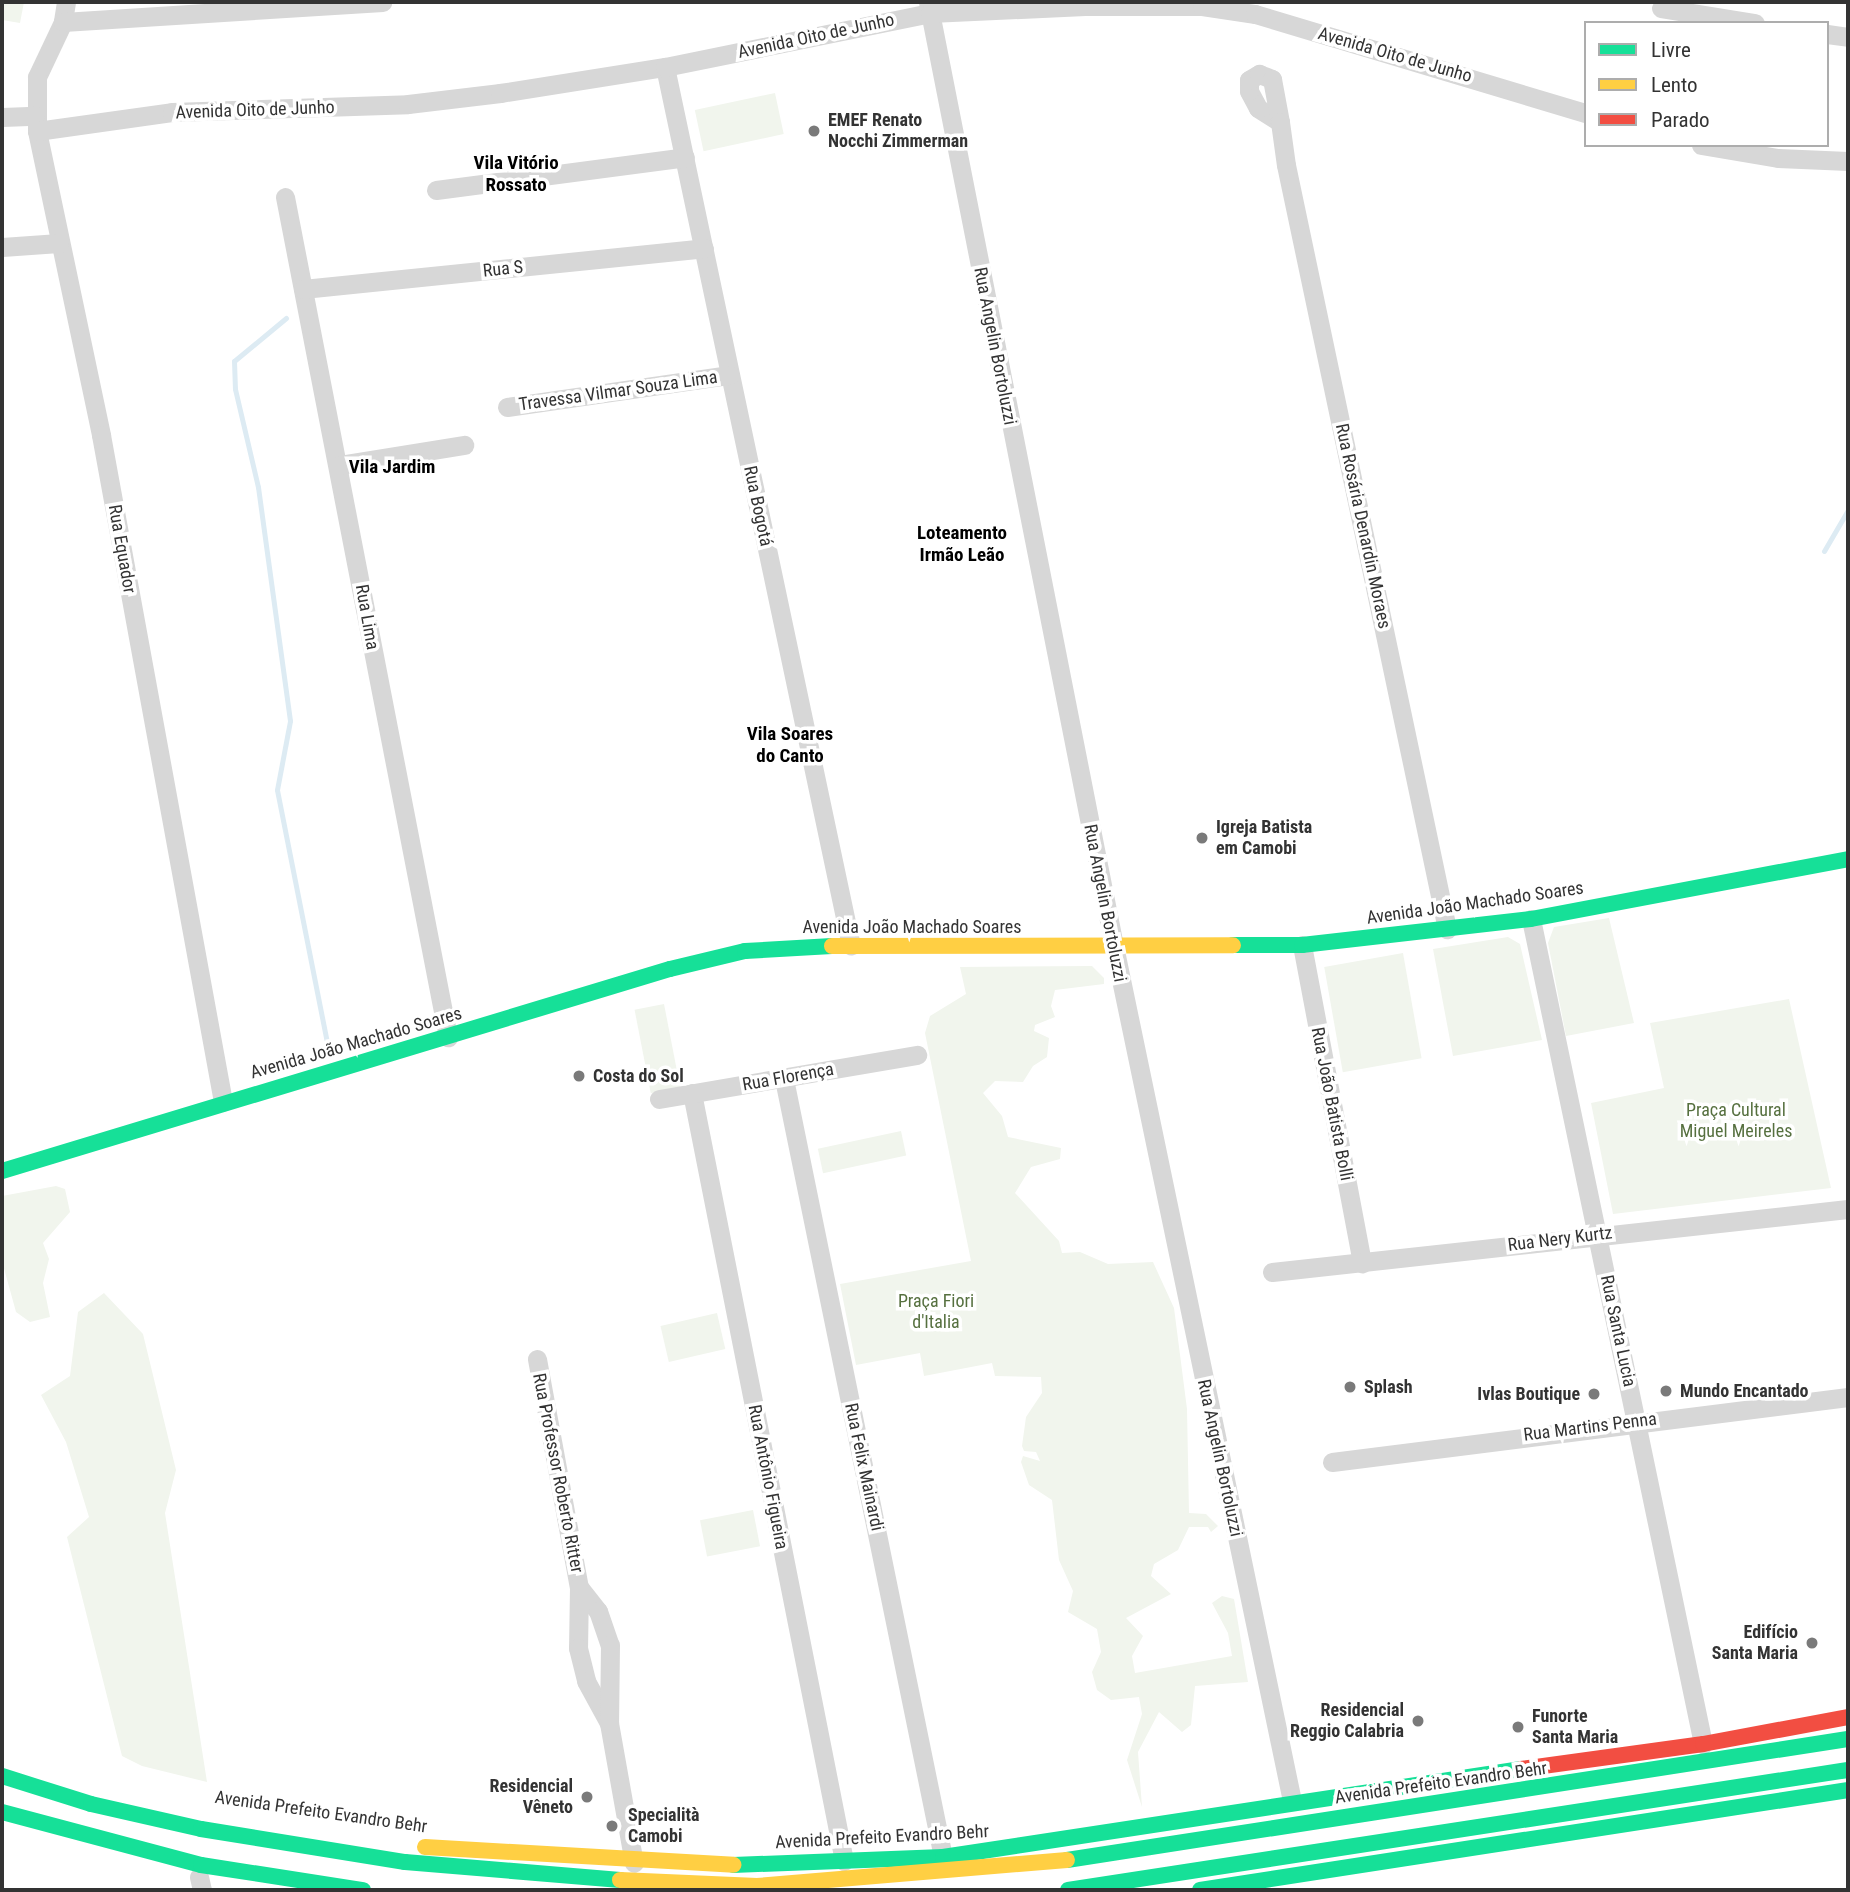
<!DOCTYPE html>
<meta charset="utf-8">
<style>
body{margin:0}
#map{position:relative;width:1850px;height:1892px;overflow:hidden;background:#fff;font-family:"Roboto Condensed",sans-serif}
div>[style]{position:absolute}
.green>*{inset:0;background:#f1f5ed;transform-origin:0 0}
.stream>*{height:5px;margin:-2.5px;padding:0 2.5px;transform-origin:2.5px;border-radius:2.5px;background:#ddebf3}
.street>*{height:19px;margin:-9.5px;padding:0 9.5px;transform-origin:9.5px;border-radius:9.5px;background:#d7d7d7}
.fast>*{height:16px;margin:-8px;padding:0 8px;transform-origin:8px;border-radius:8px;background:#16e098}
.slow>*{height:16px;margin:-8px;padding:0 8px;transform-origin:8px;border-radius:8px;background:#ffcf43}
.jam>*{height:16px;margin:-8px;padding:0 8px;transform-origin:8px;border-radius:8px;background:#f24e42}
.dots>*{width:19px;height:19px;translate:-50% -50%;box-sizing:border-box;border:4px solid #fff;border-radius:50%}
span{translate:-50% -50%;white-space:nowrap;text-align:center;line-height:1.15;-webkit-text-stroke:7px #fff;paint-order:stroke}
.street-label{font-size:18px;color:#333}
.poi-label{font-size:18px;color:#333;font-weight:700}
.left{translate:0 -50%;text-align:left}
.right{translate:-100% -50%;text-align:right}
.park-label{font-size:18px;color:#56703f}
.neighbourhood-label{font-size:19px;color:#000;font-weight:700}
.frame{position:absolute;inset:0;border:4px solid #333;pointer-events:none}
.legend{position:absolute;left:1584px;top:21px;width:245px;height:126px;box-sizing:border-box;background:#fff;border:2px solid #adadad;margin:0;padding:9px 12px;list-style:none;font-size:21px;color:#333}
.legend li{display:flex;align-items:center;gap:14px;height:35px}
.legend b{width:35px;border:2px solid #adadad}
</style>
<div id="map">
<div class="green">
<div style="clip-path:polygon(2px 2px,24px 2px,20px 23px,2px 20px)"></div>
<div style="left:775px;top:93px;width:42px;height:82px;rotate:78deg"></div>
<div style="clip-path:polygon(1609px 918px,1634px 1023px,1566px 1036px,1548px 943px,1554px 927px)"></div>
<div style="clip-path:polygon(1508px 937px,1520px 944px,1542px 1040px,1453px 1056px,1433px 949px)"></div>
<div style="left:1403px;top:953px;width:107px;height:80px;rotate:80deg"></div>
<div style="clip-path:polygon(1092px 966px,1104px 978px,1104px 984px,1055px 990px,1051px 1006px,1055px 1017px,1035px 1025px,1034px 1031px,1049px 1038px,1047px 1057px,1033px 1066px,1023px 1082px,995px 1081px,983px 1093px,1002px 1116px,1008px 1137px,1061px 1148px,1060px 1159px,1031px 1167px,1015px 1193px,1059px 1241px,1062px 1253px,1080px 1252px,1108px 1264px,1153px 1262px,1174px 1308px,1187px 1409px,1189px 1513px,1206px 1514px,1218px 1526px,1211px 1532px,1208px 1527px,1189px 1527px,1178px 1550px,1154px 1564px,1151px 1576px,1171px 1594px,1126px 1618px,1143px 1636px,1132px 1656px,1135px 1673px,1232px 1656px,1228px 1633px,1212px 1603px,1222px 1596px,1234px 1599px,1248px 1682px,1195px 1686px,1191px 1725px,1182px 1732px,1159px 1712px,1138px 1752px,1142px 1807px,1127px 1760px,1142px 1714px,1139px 1697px,1111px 1700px,1097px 1690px,1092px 1672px,1101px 1652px,1097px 1629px,1068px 1612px,1073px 1591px,1059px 1560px,1052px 1500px,1029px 1485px,1021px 1462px,1023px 1456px,1040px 1461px,1036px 1452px,1024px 1451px,1022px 1446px,1026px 1417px,1042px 1393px,1041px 1377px,995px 1376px,992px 1363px,924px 1376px,920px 1353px,856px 1365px,840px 1284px,971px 1261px,925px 1033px,930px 1016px,966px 994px,960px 967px)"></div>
<div style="clip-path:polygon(1789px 999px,1831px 1188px,1613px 1214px,1591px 1103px,1664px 1088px,1650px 1023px)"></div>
<div style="left:664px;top:1004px;width:85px;height:30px;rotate:79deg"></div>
<div style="left:901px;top:1131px;width:25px;height:85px;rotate:78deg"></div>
<div style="clip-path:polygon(56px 1186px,65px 1189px,70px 1212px,43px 1243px,49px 1259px,43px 1283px,50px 1317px,30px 1322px,16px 1312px,2px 1261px,2px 1196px)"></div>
<div style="clip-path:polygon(104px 1293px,143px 1334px,176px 1470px,165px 1513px,207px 1782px,142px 1766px,122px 1756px,67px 1537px,89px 1517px,66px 1442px,41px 1395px,70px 1376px,78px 1312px)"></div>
<div style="left:717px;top:1313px;width:37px;height:58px;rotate:77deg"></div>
<div style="left:753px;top:1510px;width:37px;height:54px;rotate:79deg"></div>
</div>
<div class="stream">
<div style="left:286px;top:318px;width:67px;rotate:140.4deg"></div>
<div style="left:234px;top:361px;width:28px;rotate:88deg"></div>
<div style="left:235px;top:389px;width:101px;rotate:76.8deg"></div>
<div style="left:258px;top:487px;width:236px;rotate:82.2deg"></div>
<div style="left:290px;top:721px;width:70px;rotate:100.7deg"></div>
<div style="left:277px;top:790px;width:263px;rotate:78.8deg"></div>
<div style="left:1824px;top:551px;width:48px;rotate:-59.7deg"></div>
</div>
<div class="street">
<div style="left:66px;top:2px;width:20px;rotate:99deg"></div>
<div style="left:63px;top:22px;width:61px;rotate:115.3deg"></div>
<div style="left:37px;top:77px;width:54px;rotate:90deg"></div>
<div style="left:37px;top:131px;width:311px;rotate:78.1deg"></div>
<div style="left:101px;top:435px;width:678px;rotate:79.63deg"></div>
<div style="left:928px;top:2px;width:962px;rotate:78.85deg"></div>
<div style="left:1114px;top:946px;width:873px;rotate:78.24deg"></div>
<div style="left:1661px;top:8px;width:95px;rotate:9.1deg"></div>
<div style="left:63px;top:22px;width:320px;rotate:-3.6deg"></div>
<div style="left:1827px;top:34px;width:21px;rotate:8deg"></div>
<div style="left:665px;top:67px;width:898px;rotate:78.05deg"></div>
<div style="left:2px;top:117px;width:33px;rotate:-2deg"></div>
<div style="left:1280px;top:122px;width:26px;rotate:-148deg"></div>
<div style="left:1258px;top:108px;width:19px;rotate:-118deg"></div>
<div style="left:1249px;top:91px;width:11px;rotate:-90deg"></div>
<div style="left:1249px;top:80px;width:12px;rotate:-31deg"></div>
<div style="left:1259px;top:74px;width:14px;rotate:21deg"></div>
<div style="left:1272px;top:79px;width:44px;rotate:79.5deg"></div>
<div style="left:1280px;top:122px;width:43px;rotate:82.1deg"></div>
<div style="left:1286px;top:165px;width:781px;rotate:78.1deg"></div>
<div style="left:37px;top:131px;width:136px;rotate:-8deg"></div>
<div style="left:172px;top:112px;width:236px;rotate:-1.9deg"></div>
<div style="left:408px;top:104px;width:93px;rotate:-6.8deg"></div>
<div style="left:500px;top:93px;width:167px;rotate:-9deg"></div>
<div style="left:665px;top:67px;width:270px;rotate:-11.5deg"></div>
<div style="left:930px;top:13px;width:155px;rotate:-2.6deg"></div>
<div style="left:1085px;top:6px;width:117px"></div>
<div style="left:1202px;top:6px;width:54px;rotate:8.6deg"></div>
<div style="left:1255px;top:14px;width:345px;rotate:16.7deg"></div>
<div style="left:1701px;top:145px;width:78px;rotate:9.6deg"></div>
<div style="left:1778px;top:158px;width:70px;rotate:2.5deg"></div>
<div style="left:436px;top:190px;width:251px;rotate:-7.5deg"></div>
<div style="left:285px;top:197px;width:856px;rotate:79.02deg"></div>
<div style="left:2px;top:247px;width:57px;rotate:-4deg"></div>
<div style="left:303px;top:289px;width:403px;rotate:-5.8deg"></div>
<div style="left:507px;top:407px;width:225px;rotate:-8.2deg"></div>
<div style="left:340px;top:465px;width:126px;rotate:-9.2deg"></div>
<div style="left:1531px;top:919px;width:843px;rotate:78.22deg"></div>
<div style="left:1302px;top:945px;width:324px;rotate:79.3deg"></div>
<div style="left:784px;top:1079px;width:794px;rotate:78.45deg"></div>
<div style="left:692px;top:1093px;width:783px;rotate:78.8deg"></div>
<div style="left:659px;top:1099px;width:262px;rotate:-9.7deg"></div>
<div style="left:1272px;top:1272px;width:579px;rotate:-6.24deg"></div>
<div style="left:537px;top:1359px;width:232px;rotate:79.6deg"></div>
<div style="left:579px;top:1587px;width:61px;rotate:90.9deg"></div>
<div style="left:578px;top:1648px;width:34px;rotate:76deg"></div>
<div style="left:586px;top:1681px;width:48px;rotate:61.3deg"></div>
<div style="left:1332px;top:1462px;width:520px;rotate:-7.18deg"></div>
<div style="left:579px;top:1587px;width:31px;rotate:52deg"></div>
<div style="left:598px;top:1611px;width:36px;rotate:71deg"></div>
<div style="left:610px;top:1645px;width:78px;rotate:90.7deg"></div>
<div style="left:609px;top:1723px;width:142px;rotate:79.9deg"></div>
<div style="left:199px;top:1877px;width:13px;rotate:77deg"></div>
</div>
<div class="fast">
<div style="left:1233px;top:945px;width:69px"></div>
<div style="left:1302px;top:945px;width:230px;rotate:-6.5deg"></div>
<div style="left:1531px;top:919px;width:323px;rotate:-10.7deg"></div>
<div style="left:2px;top:1171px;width:698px;rotate:-16.83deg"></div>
<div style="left:670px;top:969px;width:77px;rotate:-13.5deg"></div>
<div style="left:745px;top:951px;width:87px;rotate:-3.3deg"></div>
<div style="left:2px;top:1776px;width:93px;rotate:17.5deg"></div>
<div style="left:91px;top:1804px;width:113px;rotate:12.8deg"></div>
<div style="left:201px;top:1829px;width:207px;rotate:9.2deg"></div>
<div style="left:405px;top:1862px;width:216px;rotate:4.8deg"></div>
<div style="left:2px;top:1812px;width:206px;rotate:14.9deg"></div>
<div style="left:201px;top:1865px;width:164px;rotate:8.8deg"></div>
<div style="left:1067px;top:1860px;width:790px;rotate:-8.81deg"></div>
<div style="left:733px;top:1865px;width:210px;rotate:-2.2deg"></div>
<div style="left:943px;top:1857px;width:585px;rotate:-8.66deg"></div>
<div style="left:1068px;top:1890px;width:789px;rotate:-8.75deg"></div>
<div style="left:1200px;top:1890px;width:656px;rotate:-8.77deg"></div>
</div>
<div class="slow">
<div style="left:832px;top:946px;width:401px;rotate:-0.1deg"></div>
<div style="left:425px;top:1847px;width:309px;rotate:3.3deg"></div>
<div style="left:620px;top:1880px;width:137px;rotate:2.5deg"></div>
<div style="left:757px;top:1886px;width:311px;rotate:-4.8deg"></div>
</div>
<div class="jam">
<div style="left:1521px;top:1769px;width:184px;rotate:-7.8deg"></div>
<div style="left:1703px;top:1744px;width:147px;rotate:-10.5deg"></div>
</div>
<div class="dots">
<div style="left:814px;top:131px;background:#7a7a7a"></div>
<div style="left:1202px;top:838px;background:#7a7a7a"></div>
<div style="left:579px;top:1076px;background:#7a7a7a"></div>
<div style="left:1350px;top:1387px;background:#7a7a7a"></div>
<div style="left:1666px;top:1391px;background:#7a7a7a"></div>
<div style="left:1594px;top:1394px;background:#7a7a7a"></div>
<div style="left:1812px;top:1643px;background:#7a7a7a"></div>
<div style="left:1418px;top:1721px;background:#7a7a7a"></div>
<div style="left:1518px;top:1727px;background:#7a7a7a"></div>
<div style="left:587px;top:1797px;background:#7a7a7a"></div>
<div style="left:612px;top:1826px;background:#7a7a7a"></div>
</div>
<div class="street-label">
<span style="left:816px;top:36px;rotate:-12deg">Avenida Oito de Junho</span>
<span style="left:1395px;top:55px;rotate:16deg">Avenida Oito de Junho</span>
<span style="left:255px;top:110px;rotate:-2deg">Avenida Oito de Junho</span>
<span style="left:503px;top:269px;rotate:-6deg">Rua S</span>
<span style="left:995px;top:346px;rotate:79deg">Rua Angelin Bortoluzzi</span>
<span style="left:618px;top:391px;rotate:-8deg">Travessa Vilmar Souza Lima</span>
<span style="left:758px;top:506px;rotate:78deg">Rua Bogotá</span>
<span style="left:1363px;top:526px;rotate:78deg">Rua Rosária Denardin Moraes</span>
<span style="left:122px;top:549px;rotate:80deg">Rua Equador</span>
<span style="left:367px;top:617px;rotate:80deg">Rua Lima</span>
<span style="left:1105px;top:903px;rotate:79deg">Rua Angelin Bortoluzzi</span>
<span style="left:1475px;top:903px;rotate:-8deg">Avenida João Machado Soares</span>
<span style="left:912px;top:927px">Avenida João Machado Soares</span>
<span style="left:356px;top:1043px;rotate:-16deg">Avenida João Machado Soares</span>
<span style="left:788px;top:1077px;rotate:-10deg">Rua Florença</span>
<span style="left:1332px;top:1104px;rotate:79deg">Rua João Batista Bolli</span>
<span style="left:1560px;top:1239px;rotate:-7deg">Rua Nery Kurtz</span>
<span style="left:1618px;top:1331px;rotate:78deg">Rua Santa Lucia</span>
<span style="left:1590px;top:1427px;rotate:-7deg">Rua Martins Penna</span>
<span style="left:1220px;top:1458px;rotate:78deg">Rua Angelin Bortoluzzi</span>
<span style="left:864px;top:1467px;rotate:78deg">Rua Felix Mainardi</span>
<span style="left:558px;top:1473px;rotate:79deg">Rua Professor Roberto Ritter</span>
<span style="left:768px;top:1477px;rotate:79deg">Rua Antônio Figueira</span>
<span style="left:1441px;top:1783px;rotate:-8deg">Avenida Prefeito Evandro Behr</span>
<span style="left:321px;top:1812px;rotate:8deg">Avenida Prefeito Evandro Behr</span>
<span style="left:882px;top:1837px;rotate:-3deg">Avenida Prefeito Evandro Behr</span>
</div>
<div class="poi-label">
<span class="left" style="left:828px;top:131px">EMEF Renato<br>Nocchi Zimmerman</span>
<span class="left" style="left:1216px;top:838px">Igreja Batista<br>em Camobi</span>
<span class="left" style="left:593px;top:1076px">Costa do Sol</span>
<span class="left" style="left:1364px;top:1387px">Splash</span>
<span class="left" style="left:1680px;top:1391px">Mundo Encantado</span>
<span class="right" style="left:1580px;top:1394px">Ivlas Boutique</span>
<span class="right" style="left:1798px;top:1643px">Edifício<br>Santa Maria</span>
<span class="right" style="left:1404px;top:1721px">Residencial<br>Reggio Calabria</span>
<span class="left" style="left:1532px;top:1727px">Funorte<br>Santa Maria</span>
<span class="right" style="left:573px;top:1797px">Residencial<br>Vêneto</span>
<span class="left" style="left:628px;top:1826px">Specialità<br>Camobi</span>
</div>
<div class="park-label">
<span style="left:1736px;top:1121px">Praça Cultural<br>Miguel Meireles</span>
<span style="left:936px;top:1312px">Praça Fiori<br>d'Italia</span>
</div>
<div class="neighbourhood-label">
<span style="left:516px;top:174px">Vila Vitório<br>Rossato</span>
<span style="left:392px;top:467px">Vila Jardim</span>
<span style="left:962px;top:544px">Loteamento<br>Irmão Leão</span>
<span style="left:790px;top:745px">Vila Soares<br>do Canto</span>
</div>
<div class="frame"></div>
<ul class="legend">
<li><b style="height:9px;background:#16e098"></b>Livre</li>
<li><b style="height:9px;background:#ffcf43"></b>Lento</li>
<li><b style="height:9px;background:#f24e42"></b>Parado</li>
</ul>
</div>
